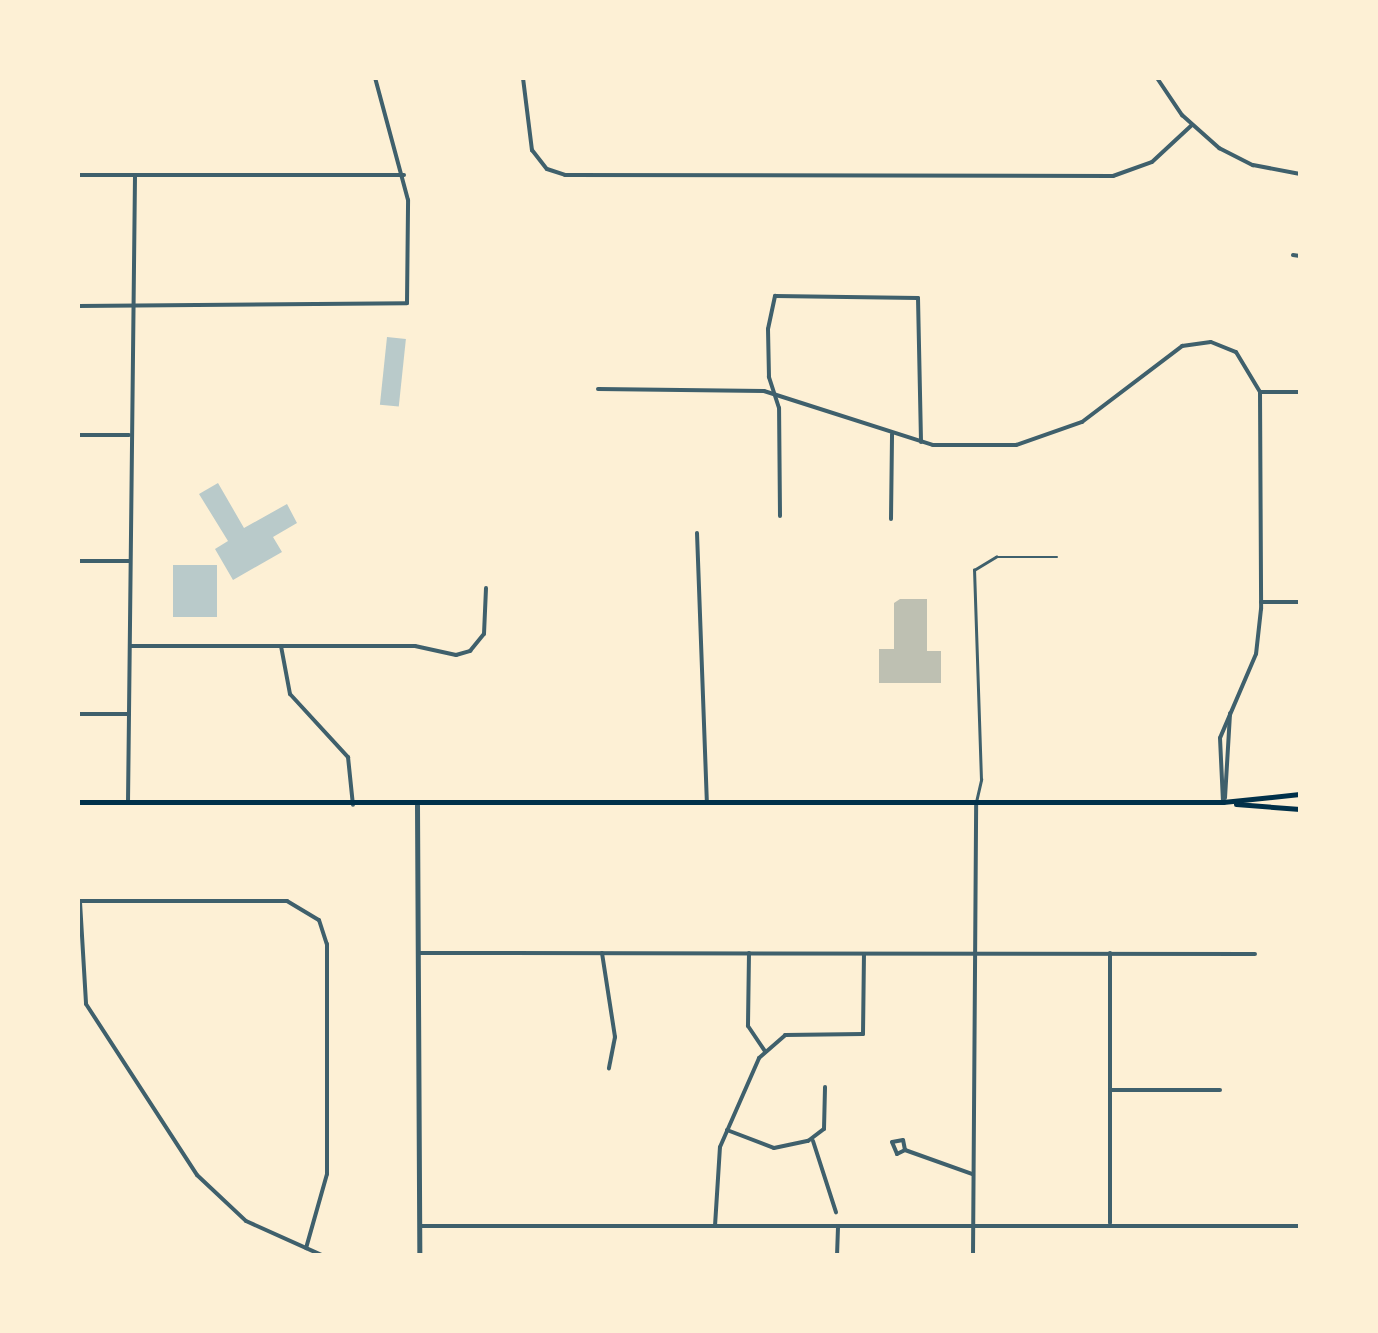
<!DOCTYPE html>
<style>
body{margin:0}
#map{position:relative;width:1378px;height:1333px;overflow:hidden;background:#fdf0d5;font-family:"Varela Round",sans-serif}
div>[style]{position:absolute}
.green>*{inset:0;background:#b9caca;transform-origin:0 0}
.building>*{inset:0;background:#bec0b2}
.service>*{height:2.5px;margin:-1.25px;padding:0 1.25px;transform-origin:1.25px;border-radius:1.25px;background:#3f606c}
.minor>*{height:4px;margin:-2px;padding:0 2px;transform-origin:2px;border-radius:2px;background:#3f606c}
.tertiary>*{height:5px;margin:-2.5px;padding:0 2.5px;transform-origin:2.5px;border-radius:2.5px;background:#3f606c}
.secondary>*{height:5px;margin:-2.5px;padding:0 2.5px;transform-origin:2.5px;border-radius:2.5px;background:#003049}
span{translate:-50% -50%;white-space:nowrap;text-align:center;line-height:1.15;-webkit-text-stroke:8px #fdf0d5;paint-order:stroke}
.frame{position:absolute;inset:0;border:80px solid #fdf0d5;pointer-events:none}
</style>
<div id="map">
<div class="green">
<div style="left:387px;top:337px;width:19px;height:68px;rotate:6deg"></div>
<div style="clip-path:polygon(218px 483px,244px 528px,287px 504px,297px 523px,273px 537px,282px 552px,233px 580px,215px 549px,228px 541px,199px 494px)"></div>
<div style="left:173px;top:565px;width:44px;height:52px"></div>
</div>
<div class="building">
<div style="clip-path:polygon(900px 599px,927px 599px,927px 651px,941px 651px,941px 683px,879px 683px,879px 649px,894px 649px,894px 603px)"></div>
</div>
<div class="service">
<div style="left:976px;top:802px;width:23px;rotate:-77deg"></div>
<div style="left:981px;top:780px;width:210px;rotate:-91.9deg"></div>
<div style="left:974px;top:570px;width:26px;rotate:-31deg"></div>
<div style="left:996px;top:557px;width:61px"></div>
</div>
<div class="minor">
<div style="left:523px;top:78px;width:73px;rotate:82.9deg"></div>
<div style="left:532px;top:150px;width:24px;rotate:52deg"></div>
<div style="left:547px;top:169px;width:19px;rotate:18deg"></div>
<div style="left:565px;top:175px;width:548px;rotate:0.1deg"></div>
<div style="left:1113px;top:176px;width:41px;rotate:-19.7deg"></div>
<div style="left:1152px;top:162px;width:54px;rotate:-42.8deg"></div>
<div style="left:1157px;top:78px;width:45px;rotate:56deg"></div>
<div style="left:1182px;top:115px;width:50px;rotate:41.7deg"></div>
<div style="left:1219px;top:148px;width:38px;rotate:27deg"></div>
<div style="left:1253px;top:165px;width:48px;rotate:10.8deg"></div>
<div style="left:78px;top:175px;width:326px"></div>
<div style="left:1293px;top:255px;width:7px;rotate:8deg"></div>
<div style="left:78px;top:306px;width:329px;rotate:-0.5deg"></div>
<div style="left:407px;top:303px;width:103px;rotate:-89.4deg"></div>
<div style="left:408px;top:200px;width:126px;rotate:-105.1deg"></div>
<div style="left:598px;top:389px;width:166px;rotate:0.7deg"></div>
<div style="left:764px;top:391px;width:177px;rotate:17.7deg"></div>
<div style="left:933px;top:445px;width:83px"></div>
<div style="left:1016px;top:445px;width:70px;rotate:-19.2deg"></div>
<div style="left:1082px;top:422px;width:126px;rotate:-37.2deg"></div>
<div style="left:1182px;top:346px;width:29px;rotate:-8deg"></div>
<div style="left:1211px;top:342px;width:27px;rotate:22deg"></div>
<div style="left:1236px;top:352px;width:47px;rotate:59deg"></div>
<div style="left:1260px;top:392px;width:217px;rotate:89.7deg"></div>
<div style="left:1261px;top:609px;width:45px;rotate:96.3deg"></div>
<div style="left:1256px;top:654px;width:91px;rotate:113.2deg"></div>
<div style="left:1220px;top:738px;width:63px;rotate:87.3deg"></div>
<div style="left:1260px;top:392px;width:40px"></div>
<div style="left:78px;top:435px;width:51px"></div>
<div style="left:780px;top:516px;width:108px;rotate:-90.5deg"></div>
<div style="left:779px;top:408px;width:33px;rotate:-108deg"></div>
<div style="left:769px;top:377px;width:48px;rotate:-91.2deg"></div>
<div style="left:768px;top:329px;width:34px;rotate:-78deg"></div>
<div style="left:775px;top:296px;width:143px;rotate:0.8deg"></div>
<div style="left:918px;top:298px;width:144px;rotate:88.8deg"></div>
<div style="left:891px;top:519px;width:85px;rotate:-89.3deg"></div>
<div style="left:697px;top:533px;width:270px;rotate:87.9deg"></div>
<div style="left:78px;top:561px;width:51px"></div>
<div style="left:1261px;top:602px;width:39px"></div>
<div style="left:131px;top:646px;width:284px"></div>
<div style="left:415px;top:646px;width:42px;rotate:12.4deg"></div>
<div style="left:456px;top:655px;width:15px;rotate:-16deg"></div>
<div style="left:470px;top:651px;width:22px;rotate:-51deg"></div>
<div style="left:484px;top:634px;width:46px;rotate:-87.5deg"></div>
<div style="left:281px;top:646px;width:49px;rotate:79.4deg"></div>
<div style="left:290px;top:694px;width:86px;rotate:47.4deg"></div>
<div style="left:348px;top:757px;width:48px;rotate:84.1deg"></div>
<div style="left:78px;top:714px;width:51px"></div>
<div style="left:1225px;top:798px;width:85px;rotate:-86.6deg"></div>
<div style="left:128px;top:803px;width:628px;rotate:-89.36deg"></div>
<div style="left:78px;top:901px;width:209px"></div>
<div style="left:287px;top:901px;width:37px;rotate:31deg"></div>
<div style="left:319px;top:920px;width:25px;rotate:72deg"></div>
<div style="left:327px;top:944px;width:230px;rotate:90deg"></div>
<div style="left:327px;top:1174px;width:77px;rotate:105.8deg"></div>
<div style="left:80px;top:902px;width:102px;rotate:86.6deg"></div>
<div style="left:86px;top:1004px;width:204px;rotate:57deg"></div>
<div style="left:197px;top:1175px;width:67px;rotate:43.2deg"></div>
<div style="left:246px;top:1221px;width:85px;rotate:24.2deg"></div>
<div style="left:420px;top:953px;width:835px;rotate:0.07deg"></div>
<div style="left:602px;top:953px;width:85px;rotate:81.2deg"></div>
<div style="left:615px;top:1037px;width:32px;rotate:101deg"></div>
<div style="left:749px;top:953px;width:73px;rotate:90.8deg"></div>
<div style="left:748px;top:1026px;width:30px;rotate:56deg"></div>
<div style="left:1110px;top:953px;width:270px;rotate:90deg"></div>
<div style="left:1110px;top:1090px;width:110px"></div>
<div style="left:727px;top:1130px;width:50px;rotate:21deg"></div>
<div style="left:774px;top:1148px;width:35px;rotate:-12deg"></div>
<div style="left:808px;top:1141px;width:20px;rotate:-37deg"></div>
<div style="left:824px;top:1129px;width:42px;rotate:-88.6deg"></div>
<div style="left:813px;top:1141px;width:75px;rotate:72.1deg"></div>
<div style="left:905px;top:1150px;width:10px;rotate:-101deg"></div>
<div style="left:903px;top:1140px;width:11px;rotate:170deg"></div>
<div style="left:892px;top:1142px;width:13px;rotate:67deg"></div>
<div style="left:897px;top:1154px;width:9px;rotate:-27deg"></div>
<div style="left:905px;top:1150px;width:71px;rotate:19.7deg"></div>
<div style="left:420px;top:1226px;width:880px"></div>
<div style="left:715px;top:1226px;width:79px;rotate:-86.4deg"></div>
<div style="left:720px;top:1147px;width:97px;rotate:-66.3deg"></div>
<div style="left:759px;top:1058px;width:35px;rotate:-41deg"></div>
<div style="left:785px;top:1035px;width:78px;rotate:-0.7deg"></div>
<div style="left:863px;top:1034px;width:80px;rotate:-89.3deg"></div>
<div style="left:837px;top:1256px;width:30px;rotate:-88deg"></div>
<div style="left:973px;top:1256px;width:453px;rotate:-89.6deg"></div>
</div>
<div class="tertiary">
<div style="left:417px;top:805px;width:451px;rotate:89.7deg"></div>
</div>
<div class="secondary">
<div style="left:78px;top:802px;width:1145px"></div>
<div style="left:1223px;top:802px;width:77px;rotate:-5.9deg"></div>
<div style="left:1236px;top:804px;width:64px;rotate:4.5deg"></div>
</div>
<div class="frame"></div>
</div>
